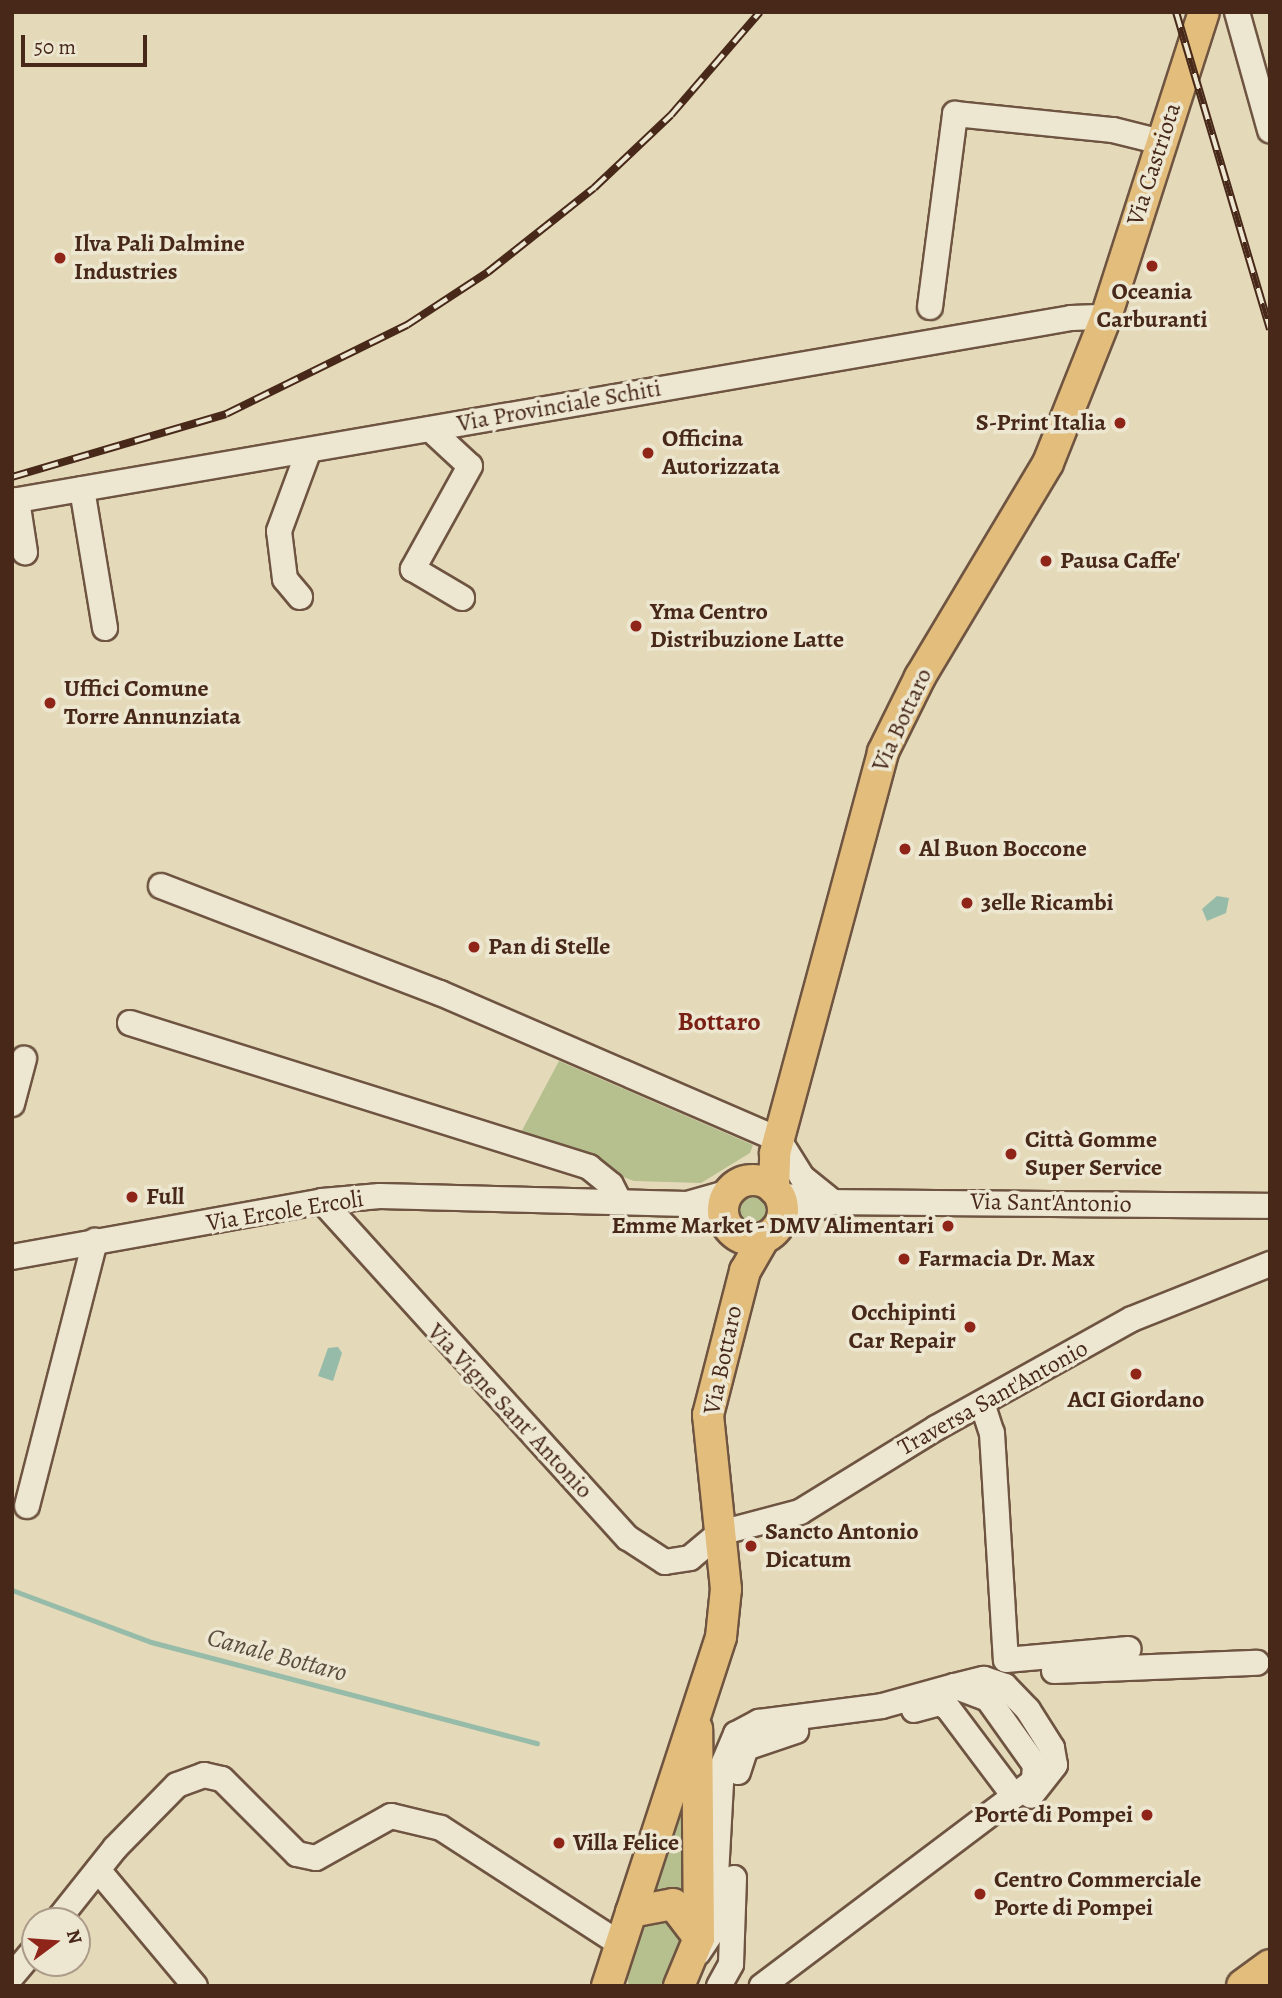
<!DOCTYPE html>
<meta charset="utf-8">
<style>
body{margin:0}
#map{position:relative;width:1282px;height:1998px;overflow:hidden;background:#e4dab9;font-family:Alegreya,serif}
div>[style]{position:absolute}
.green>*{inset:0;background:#b6bf8e}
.round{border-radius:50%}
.water>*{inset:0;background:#97bba9}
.stream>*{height:5px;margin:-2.5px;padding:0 2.5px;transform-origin:2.5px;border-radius:2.5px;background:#97bba9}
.roads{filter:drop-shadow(2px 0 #6e5441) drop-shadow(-2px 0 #6e5441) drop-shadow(0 2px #6e5441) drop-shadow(0 -2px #6e5441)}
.minor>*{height:24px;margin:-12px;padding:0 12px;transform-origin:12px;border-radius:12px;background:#ede7d2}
.major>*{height:30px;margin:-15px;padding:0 15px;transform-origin:15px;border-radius:15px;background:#e2bd7c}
.major>.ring{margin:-15px;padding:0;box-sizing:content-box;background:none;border:30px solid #e2bd7c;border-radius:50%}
.highway>*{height:35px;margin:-17.5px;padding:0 17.5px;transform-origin:17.5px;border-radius:17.5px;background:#e2bd7c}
.rail>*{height:8px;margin-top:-4px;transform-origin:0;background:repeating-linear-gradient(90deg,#ede7d2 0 16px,#472819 0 32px);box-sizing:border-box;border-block:2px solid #472819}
.dots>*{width:19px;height:19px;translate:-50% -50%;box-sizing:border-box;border:4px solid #ede7d2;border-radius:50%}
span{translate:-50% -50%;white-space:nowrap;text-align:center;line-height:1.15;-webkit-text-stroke:7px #ede7d2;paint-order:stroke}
.street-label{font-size:24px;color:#472819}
.poi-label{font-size:24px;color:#472819;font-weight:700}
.left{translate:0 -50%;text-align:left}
.right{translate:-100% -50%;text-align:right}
.neighbourhood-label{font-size:26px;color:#7a1f14;font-weight:700}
.water-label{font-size:26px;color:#5b4d3d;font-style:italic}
.frame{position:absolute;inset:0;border:14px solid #472819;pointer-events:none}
.north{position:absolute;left:21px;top:1907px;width:70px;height:70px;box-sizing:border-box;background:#ede7d2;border:2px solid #ab9b88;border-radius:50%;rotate:74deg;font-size:19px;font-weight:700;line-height:28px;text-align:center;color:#472819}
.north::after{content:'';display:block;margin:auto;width:24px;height:32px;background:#8f2418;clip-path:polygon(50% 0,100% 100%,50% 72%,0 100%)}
.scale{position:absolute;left:21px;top:35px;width:126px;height:32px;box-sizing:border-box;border:4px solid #472819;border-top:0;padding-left:9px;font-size:21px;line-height:24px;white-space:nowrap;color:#472819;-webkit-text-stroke:5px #ede7d2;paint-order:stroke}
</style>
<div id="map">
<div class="green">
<div style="clip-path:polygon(559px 1061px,753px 1145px,750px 1153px,701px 1183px,634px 1181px,518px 1138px)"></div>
<div class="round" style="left:736px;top:1194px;width:34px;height:34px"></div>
<div style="clip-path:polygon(692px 1770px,693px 1909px,653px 1896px,651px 1887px)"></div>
<div style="clip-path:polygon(659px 1911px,685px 1942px,667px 1986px,629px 1986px,624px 1966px,640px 1921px)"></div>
</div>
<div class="water">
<div style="clip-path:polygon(1217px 896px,1229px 898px,1226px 913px,1207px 921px,1202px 909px)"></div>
<div style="clip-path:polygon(338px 1347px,342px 1353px,333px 1381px,318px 1376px,328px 1348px)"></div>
</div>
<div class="stream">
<div style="left:12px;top:1590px;width:148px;rotate:20.5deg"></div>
<div style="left:151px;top:1642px;width:399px;rotate:14.7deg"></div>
</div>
<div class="roads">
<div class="minor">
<div style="left:1237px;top:12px;width:123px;rotate:74.4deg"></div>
<div style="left:930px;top:307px;width:195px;rotate:-82.6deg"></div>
<div style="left:955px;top:114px;width:159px;rotate:5.8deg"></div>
<div style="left:1113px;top:130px;width:49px;rotate:14deg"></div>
<div style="left:430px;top:429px;width:54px;rotate:42.8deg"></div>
<div style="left:470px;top:466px;width:118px;rotate:119deg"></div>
<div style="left:413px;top:569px;width:57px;rotate:30.6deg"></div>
<div style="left:82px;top:489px;width:141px;rotate:80.6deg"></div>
<div style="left:17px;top:500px;width:53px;rotate:81.3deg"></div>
<div style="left:12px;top:501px;width:1075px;rotate:-9.8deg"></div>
<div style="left:1071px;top:318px;width:35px;rotate:-2deg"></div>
<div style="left:300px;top:597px;width:23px;rotate:-130deg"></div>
<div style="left:285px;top:579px;width:48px;rotate:-97.1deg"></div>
<div style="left:279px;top:531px;width:86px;rotate:-69.7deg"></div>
<div style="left:161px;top:886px;width:299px;rotate:21deg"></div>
<div style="left:440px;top:993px;width:369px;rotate:23.4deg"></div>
<div style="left:779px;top:1140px;width:44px;rotate:58.1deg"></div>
<div style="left:802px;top:1177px;width:40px;rotate:39deg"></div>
<div style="left:130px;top:1023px;width:481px;rotate:17.4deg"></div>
<div style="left:589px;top:1167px;width:28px;rotate:39deg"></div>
<div style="left:611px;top:1185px;width:18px;rotate:63deg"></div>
<div style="left:12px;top:1104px;width:47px;rotate:-75.1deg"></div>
<div style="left:778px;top:1195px;width:55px;rotate:7.3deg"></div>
<div style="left:833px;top:1202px;width:437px;rotate:0.5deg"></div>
<div style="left:322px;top:1201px;width:455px;rotate:47.8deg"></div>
<div style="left:628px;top:1538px;width:44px;rotate:33deg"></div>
<div style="left:665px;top:1562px;width:25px;rotate:-9deg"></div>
<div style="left:690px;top:1558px;width:39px;rotate:-40deg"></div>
<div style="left:720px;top:1533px;width:83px;rotate:-14.7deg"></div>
<div style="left:800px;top:1512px;width:160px;rotate:-31.7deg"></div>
<div style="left:936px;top:1428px;width:224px;rotate:-29.1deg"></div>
<div style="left:1132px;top:1319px;width:149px;rotate:-21.7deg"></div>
<div style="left:687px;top:1204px;width:46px;rotate:29.9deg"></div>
<div style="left:779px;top:1225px;width:58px;rotate:-23.5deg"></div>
<div style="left:12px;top:1257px;width:315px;rotate:-10.2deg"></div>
<div style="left:322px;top:1201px;width:58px;rotate:-4.9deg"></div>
<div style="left:380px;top:1196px;width:307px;rotate:1.5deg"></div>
<div style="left:687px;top:1204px;width:44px;rotate:-15.9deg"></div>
<div style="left:983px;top:1406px;width:28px;rotate:72deg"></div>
<div style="left:992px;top:1433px;width:227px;rotate:86.5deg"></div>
<div style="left:1006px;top:1660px;width:123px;rotate:-5.1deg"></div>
<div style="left:27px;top:1506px;width:274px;rotate:-75.6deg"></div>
<div style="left:1054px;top:1671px;width:203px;rotate:-2.3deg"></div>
<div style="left:955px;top:1686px;width:30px;rotate:-14deg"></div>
<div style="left:984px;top:1679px;width:22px;rotate:18deg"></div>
<div style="left:1005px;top:1686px;width:33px;rotate:46deg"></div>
<div style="left:1028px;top:1710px;width:45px;rotate:57.7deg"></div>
<div style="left:1052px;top:1748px;width:17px;rotate:80deg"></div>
<div style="left:1055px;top:1765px;width:39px;rotate:128deg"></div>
<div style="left:914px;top:1710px;width:27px;rotate:-15deg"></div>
<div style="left:940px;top:1703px;width:9px;rotate:32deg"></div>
<div style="left:948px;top:1708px;width:110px;rotate:53.1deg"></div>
<div style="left:738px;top:1772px;width:25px;rotate:-72deg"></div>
<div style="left:746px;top:1748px;width:53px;rotate:-18.8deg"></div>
<div style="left:98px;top:1870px;width:151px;rotate:50.1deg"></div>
<div style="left:57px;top:1921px;width:93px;rotate:-51.5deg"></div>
<div style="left:115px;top:1848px;width:88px;rotate:-45.5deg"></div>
<div style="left:177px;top:1785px;width:29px;rotate:-20deg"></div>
<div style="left:204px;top:1775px;width:18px;rotate:13deg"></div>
<div style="left:222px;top:1779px;width:106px;rotate:45deg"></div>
<div style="left:297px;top:1854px;width:19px;rotate:12deg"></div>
<div style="left:316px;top:1858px;width:86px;rotate:-29.2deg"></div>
<div style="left:391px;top:1816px;width:51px;rotate:13.5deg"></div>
<div style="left:441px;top:1828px;width:213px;rotate:32.9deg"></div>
<div style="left:698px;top:1953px;width:27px;rotate:-56deg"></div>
<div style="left:713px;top:1931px;width:164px;rotate:-86.9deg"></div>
<div style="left:722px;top:1767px;width:36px;rotate:-67deg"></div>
<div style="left:736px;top:1734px;width:26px;rotate:-28deg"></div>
<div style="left:759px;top:1722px;width:124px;rotate:-7.4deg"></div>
<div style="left:882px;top:1706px;width:75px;rotate:-15.5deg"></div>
<div style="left:954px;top:1686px;width:36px;rotate:21deg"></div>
<div style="left:988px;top:1699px;width:81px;rotate:54.5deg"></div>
<div style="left:1035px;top:1765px;width:16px;rotate:94deg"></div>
<div style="left:1034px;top:1781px;width:341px;rotate:143deg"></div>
<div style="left:12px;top:1976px;width:35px;rotate:-50deg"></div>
<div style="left:719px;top:1986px;width:25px;rotate:-61deg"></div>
<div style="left:731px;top:1964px;width:86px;rotate:-88deg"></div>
</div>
<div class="major">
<div class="ring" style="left:723px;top:1180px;width:30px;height:30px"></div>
<div style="left:774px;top:1189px;width:36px;rotate:-88deg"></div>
<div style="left:775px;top:1153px;width:415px;rotate:-74.9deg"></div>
<div style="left:883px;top:752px;width:84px;rotate:-63.7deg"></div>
<div style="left:920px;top:677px;width:249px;rotate:-59.1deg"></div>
<div style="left:1048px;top:463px;width:157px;rotate:-68.3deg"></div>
<div style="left:1106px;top:317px;width:320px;rotate:-72.2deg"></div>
<div style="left:631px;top:1912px;width:43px;rotate:-10.8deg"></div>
<div style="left:673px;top:1904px;width:43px;rotate:52.6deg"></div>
<div style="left:607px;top:1986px;width:367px;rotate:-71.9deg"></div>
<div style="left:721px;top:1637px;width:48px;rotate:-84.1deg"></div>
<div style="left:726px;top:1589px;width:175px;rotate:-95.9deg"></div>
<div style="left:708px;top:1415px;width:149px;rotate:-75.6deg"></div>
<div style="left:745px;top:1271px;width:39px;rotate:-60deg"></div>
<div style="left:679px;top:1986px;width:52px;rotate:-67.4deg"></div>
<div style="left:699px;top:1938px;width:209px;rotate:-90.5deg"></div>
</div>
<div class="highway">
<div style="left:1244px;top:1986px;width:32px;rotate:-36deg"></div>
</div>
</div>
<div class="rail">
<div style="left:1176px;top:12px;width:331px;rotate:73.5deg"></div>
<div style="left:12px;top:477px;width:223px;rotate:-16.4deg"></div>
<div style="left:226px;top:414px;width:202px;rotate:-26.2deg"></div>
<div style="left:407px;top:325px;width:97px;rotate:-33.2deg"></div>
<div style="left:488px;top:272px;width:135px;rotate:-38.4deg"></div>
<div style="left:594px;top:188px;width:106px;rotate:-43.5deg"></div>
<div style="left:671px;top:115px;width:136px;rotate:-49.2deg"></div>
</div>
<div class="dots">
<div style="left:60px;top:258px;background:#8f2418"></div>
<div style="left:1152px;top:266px;background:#8f2418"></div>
<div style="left:1120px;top:423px;background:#8f2418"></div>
<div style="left:648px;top:453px;background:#8f2418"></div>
<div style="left:1046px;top:561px;background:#8f2418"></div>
<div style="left:636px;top:626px;background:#8f2418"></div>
<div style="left:50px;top:703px;background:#8f2418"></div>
<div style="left:905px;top:849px;background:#8f2418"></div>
<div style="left:967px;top:903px;background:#8f2418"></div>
<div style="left:474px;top:947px;background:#8f2418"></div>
<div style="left:1011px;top:1154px;background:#8f2418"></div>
<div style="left:132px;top:1197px;background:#8f2418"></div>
<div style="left:948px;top:1226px;background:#8f2418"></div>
<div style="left:904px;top:1259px;background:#8f2418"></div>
<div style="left:970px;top:1327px;background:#8f2418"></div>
<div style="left:1136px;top:1374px;background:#8f2418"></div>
<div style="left:751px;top:1546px;background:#8f2418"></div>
<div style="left:1147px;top:1815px;background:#8f2418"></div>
<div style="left:559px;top:1843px;background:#8f2418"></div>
<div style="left:980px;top:1894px;background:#8f2418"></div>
</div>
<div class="street-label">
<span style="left:1154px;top:164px;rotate:-72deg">Via Castriota</span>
<span style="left:559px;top:406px;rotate:-10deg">Via Provinciale Schiti</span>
<span style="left:902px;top:720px;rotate:-65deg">Via Bottaro</span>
<span style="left:1051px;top:1203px;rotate:1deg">Via Sant'Antonio</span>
<span style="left:285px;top:1211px;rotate:-9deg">Via Ercole Ercoli</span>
<span style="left:723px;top:1360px;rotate:-78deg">Via Bottaro</span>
<span style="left:993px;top:1398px;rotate:-29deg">Traversa Sant'Antonio</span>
<span style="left:510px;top:1411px;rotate:47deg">Via Vigne Sant' Antonio</span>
</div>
<div class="poi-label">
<span class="left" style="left:74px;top:258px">Ilva Pali Dalmine<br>Industries</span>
<span style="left:1152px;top:306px">Oceania<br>Carburanti</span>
<span class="right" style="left:1106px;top:423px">S-Print Italia</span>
<span class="left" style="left:662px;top:453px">Officina<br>Autorizzata</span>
<span class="left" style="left:1060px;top:561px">Pausa Caffe'</span>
<span class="left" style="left:650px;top:626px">Yma Centro<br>Distribuzione Latte</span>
<span class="left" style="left:64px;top:703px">Uffici Comune<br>Torre Annunziata</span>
<span class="left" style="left:919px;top:849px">Al Buon Boccone</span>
<span class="left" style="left:981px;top:903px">3elle Ricambi</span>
<span class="left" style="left:488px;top:947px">Pan di Stelle</span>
<span class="left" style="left:1025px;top:1154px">Città Gomme<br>Super Service</span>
<span class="left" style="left:146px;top:1197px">Full</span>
<span class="right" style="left:934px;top:1226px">Emme Market - DMV Alimentari</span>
<span class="left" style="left:918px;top:1259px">Farmacia Dr. Max</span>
<span class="right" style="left:956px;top:1327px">Occhipinti<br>Car Repair</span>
<span style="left:1136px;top:1400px">ACI Giordano</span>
<span class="left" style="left:765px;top:1546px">Sancto Antonio<br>Dicatum</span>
<span class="right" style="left:1133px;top:1815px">Porte di Pompei</span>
<span class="left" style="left:573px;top:1843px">Villa Felice</span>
<span class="left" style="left:994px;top:1894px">Centro Commerciale<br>Porte di Pompei</span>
</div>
<div class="neighbourhood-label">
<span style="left:719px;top:1022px">Bottaro</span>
</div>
<div class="water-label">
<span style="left:277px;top:1655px;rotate:15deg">Canale Bottaro</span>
</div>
<div class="frame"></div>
<div class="north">N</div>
<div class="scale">50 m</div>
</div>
